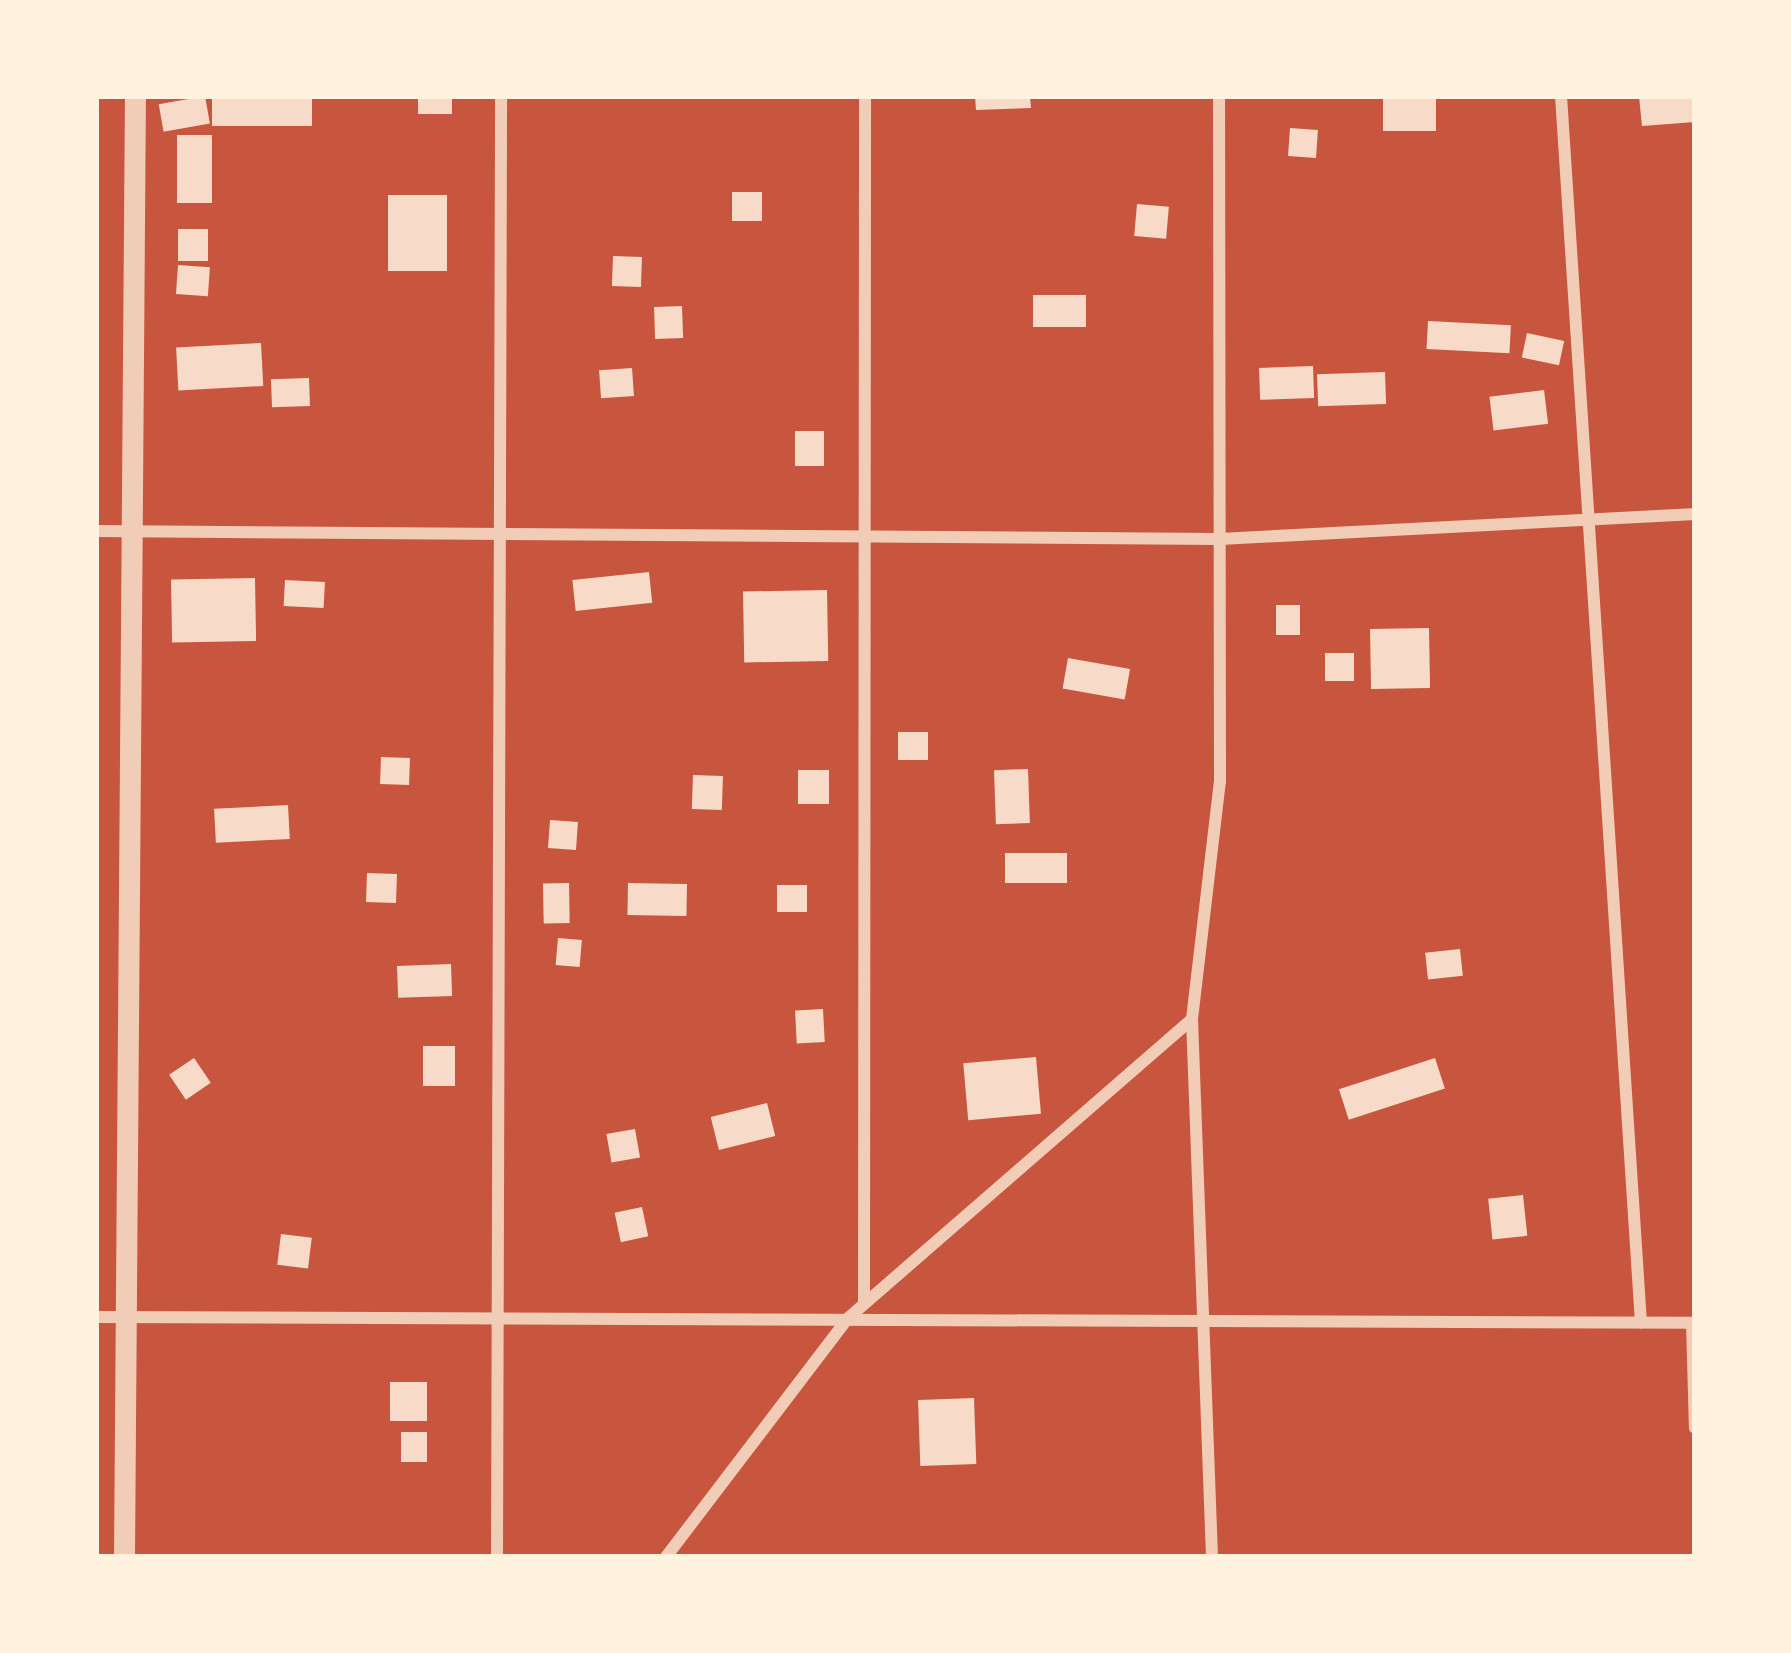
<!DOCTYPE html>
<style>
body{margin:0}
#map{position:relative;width:1791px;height:1653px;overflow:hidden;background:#c8553d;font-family:"Golos Text",sans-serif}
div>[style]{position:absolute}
.building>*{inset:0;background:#f7dbc8;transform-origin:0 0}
.minor>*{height:12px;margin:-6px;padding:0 6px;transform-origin:6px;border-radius:6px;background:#f1ccb7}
.tertiary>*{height:21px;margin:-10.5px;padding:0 10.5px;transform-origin:10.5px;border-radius:10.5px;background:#f1ccb7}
span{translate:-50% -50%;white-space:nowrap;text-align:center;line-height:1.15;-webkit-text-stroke:12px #fff3e0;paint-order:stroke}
.frame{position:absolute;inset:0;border:99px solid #fff3e0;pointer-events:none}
</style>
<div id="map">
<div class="building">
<div style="left:205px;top:96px;width:28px;height:47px;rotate:80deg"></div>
<div style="left:212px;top:96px;width:100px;height:30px"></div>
<div style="left:418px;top:96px;width:34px;height:18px"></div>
<div style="clip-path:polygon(975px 96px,1030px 96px,1031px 108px,976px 110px)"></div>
<div style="left:1383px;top:96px;width:53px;height:35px"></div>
<div style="clip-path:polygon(1639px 96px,1695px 96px,1695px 122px,1642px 126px)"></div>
<div style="left:1290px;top:128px;width:28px;height:28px;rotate:4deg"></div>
<div style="left:177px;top:135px;width:35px;height:68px"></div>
<div style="left:732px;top:192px;width:30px;height:29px"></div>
<div style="left:388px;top:195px;width:59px;height:76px"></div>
<div style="left:1137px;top:204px;width:32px;height:32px;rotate:5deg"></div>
<div style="left:208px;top:229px;width:32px;height:30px;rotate:90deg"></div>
<div style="left:613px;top:256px;width:29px;height:30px;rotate:2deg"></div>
<div style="left:178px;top:265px;width:32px;height:29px;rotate:4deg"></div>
<div style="left:1033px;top:295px;width:53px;height:32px"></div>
<div style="left:682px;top:306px;width:32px;height:28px;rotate:88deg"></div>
<div style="left:1428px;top:321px;width:83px;height:28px;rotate:3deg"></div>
<div style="left:1527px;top:333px;width:38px;height:25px;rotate:12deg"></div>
<div style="left:261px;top:343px;width:43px;height:85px;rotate:87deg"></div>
<div style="left:1313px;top:366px;width:32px;height:54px;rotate:88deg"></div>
<div style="left:632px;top:368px;width:28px;height:33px;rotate:86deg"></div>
<div style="left:1385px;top:372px;width:32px;height:68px;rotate:88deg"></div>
<div style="left:309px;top:378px;width:28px;height:38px;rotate:88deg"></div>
<div style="left:1544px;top:390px;width:34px;height:55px;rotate:83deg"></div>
<div style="left:795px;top:431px;width:29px;height:35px"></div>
<div style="left:649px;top:572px;width:31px;height:77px;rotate:84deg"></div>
<div style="left:255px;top:578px;width:63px;height:84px;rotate:89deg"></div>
<div style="left:285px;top:580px;width:40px;height:26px;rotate:3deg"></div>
<div style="left:827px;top:590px;width:71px;height:84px;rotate:89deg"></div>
<div style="left:1276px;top:605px;width:24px;height:30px"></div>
<div style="left:1429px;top:628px;width:60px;height:59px;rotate:89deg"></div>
<div style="left:1325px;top:653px;width:29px;height:28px"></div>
<div style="left:1068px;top:658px;width:63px;height:31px;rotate:10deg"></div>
<div style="left:898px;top:732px;width:30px;height:28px"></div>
<div style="left:381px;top:757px;width:29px;height:27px;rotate:2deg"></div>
<div style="left:1028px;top:769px;width:54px;height:34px;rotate:88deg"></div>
<div style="left:798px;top:770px;width:31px;height:34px"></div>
<div style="left:693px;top:775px;width:30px;height:34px;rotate:2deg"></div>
<div style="left:288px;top:805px;width:34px;height:74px;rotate:87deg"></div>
<div style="left:550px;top:820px;width:28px;height:28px;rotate:4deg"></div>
<div style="left:1067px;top:853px;width:30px;height:62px;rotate:90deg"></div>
<div style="left:367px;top:873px;width:30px;height:29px;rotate:2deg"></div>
<div style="left:569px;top:883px;width:40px;height:26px;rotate:89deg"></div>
<div style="left:628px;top:883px;width:59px;height:32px;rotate:1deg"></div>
<div style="left:777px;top:885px;width:30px;height:27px"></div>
<div style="left:558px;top:938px;width:24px;height:27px;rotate:5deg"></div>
<div style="left:1460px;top:949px;width:27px;height:35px;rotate:84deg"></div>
<div style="left:451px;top:964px;width:32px;height:54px;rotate:88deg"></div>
<div style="left:823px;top:1009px;width:33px;height:28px;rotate:87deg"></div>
<div style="left:455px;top:1046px;width:40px;height:32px;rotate:90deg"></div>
<div style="left:1036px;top:1057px;width:57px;height:73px;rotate:85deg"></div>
<div style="left:194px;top:1058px;width:30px;height:30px;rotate:56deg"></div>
<div style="left:1435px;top:1058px;width:32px;height:101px;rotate:72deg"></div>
<div style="left:767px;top:1103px;width:34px;height:58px;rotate:76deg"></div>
<div style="left:635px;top:1129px;width:29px;height:29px;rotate:80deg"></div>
<div style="left:1523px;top:1195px;width:41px;height:35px;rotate:84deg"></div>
<div style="left:642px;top:1207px;width:30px;height:28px;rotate:78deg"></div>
<div style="left:281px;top:1234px;width:31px;height:31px;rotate:7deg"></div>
<div style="left:390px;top:1382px;width:37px;height:39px"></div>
<div style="left:974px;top:1398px;width:66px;height:56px;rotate:88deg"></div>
<div style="left:427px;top:1432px;width:30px;height:26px;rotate:90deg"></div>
</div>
<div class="minor">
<div style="left:1561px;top:96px;width:1229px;rotate:86.27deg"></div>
<div style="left:96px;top:531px;width:1124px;rotate:0.41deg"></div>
<div style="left:1220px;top:539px;width:476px;rotate:-3deg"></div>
<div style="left:1192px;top:1019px;width:538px;rotate:87.87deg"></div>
<div style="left:864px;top:1303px;width:1207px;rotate:-89.95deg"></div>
<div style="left:96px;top:1317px;width:1599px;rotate:0.21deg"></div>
<div style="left:1692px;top:1323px;width:105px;rotate:88.4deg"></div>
<div style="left:497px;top:1557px;width:1461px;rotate:-89.84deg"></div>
<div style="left:666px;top:1557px;width:299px;rotate:-52.7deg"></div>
<div style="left:847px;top:1319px;width:457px;rotate:-41deg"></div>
<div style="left:1192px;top:1019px;width:239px;rotate:-83.3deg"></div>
<div style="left:1220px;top:782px;width:686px;rotate:-90.08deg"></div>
</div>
<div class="tertiary">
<div style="left:124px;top:1557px;width:1461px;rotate:-89.57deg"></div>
</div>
<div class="frame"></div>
</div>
